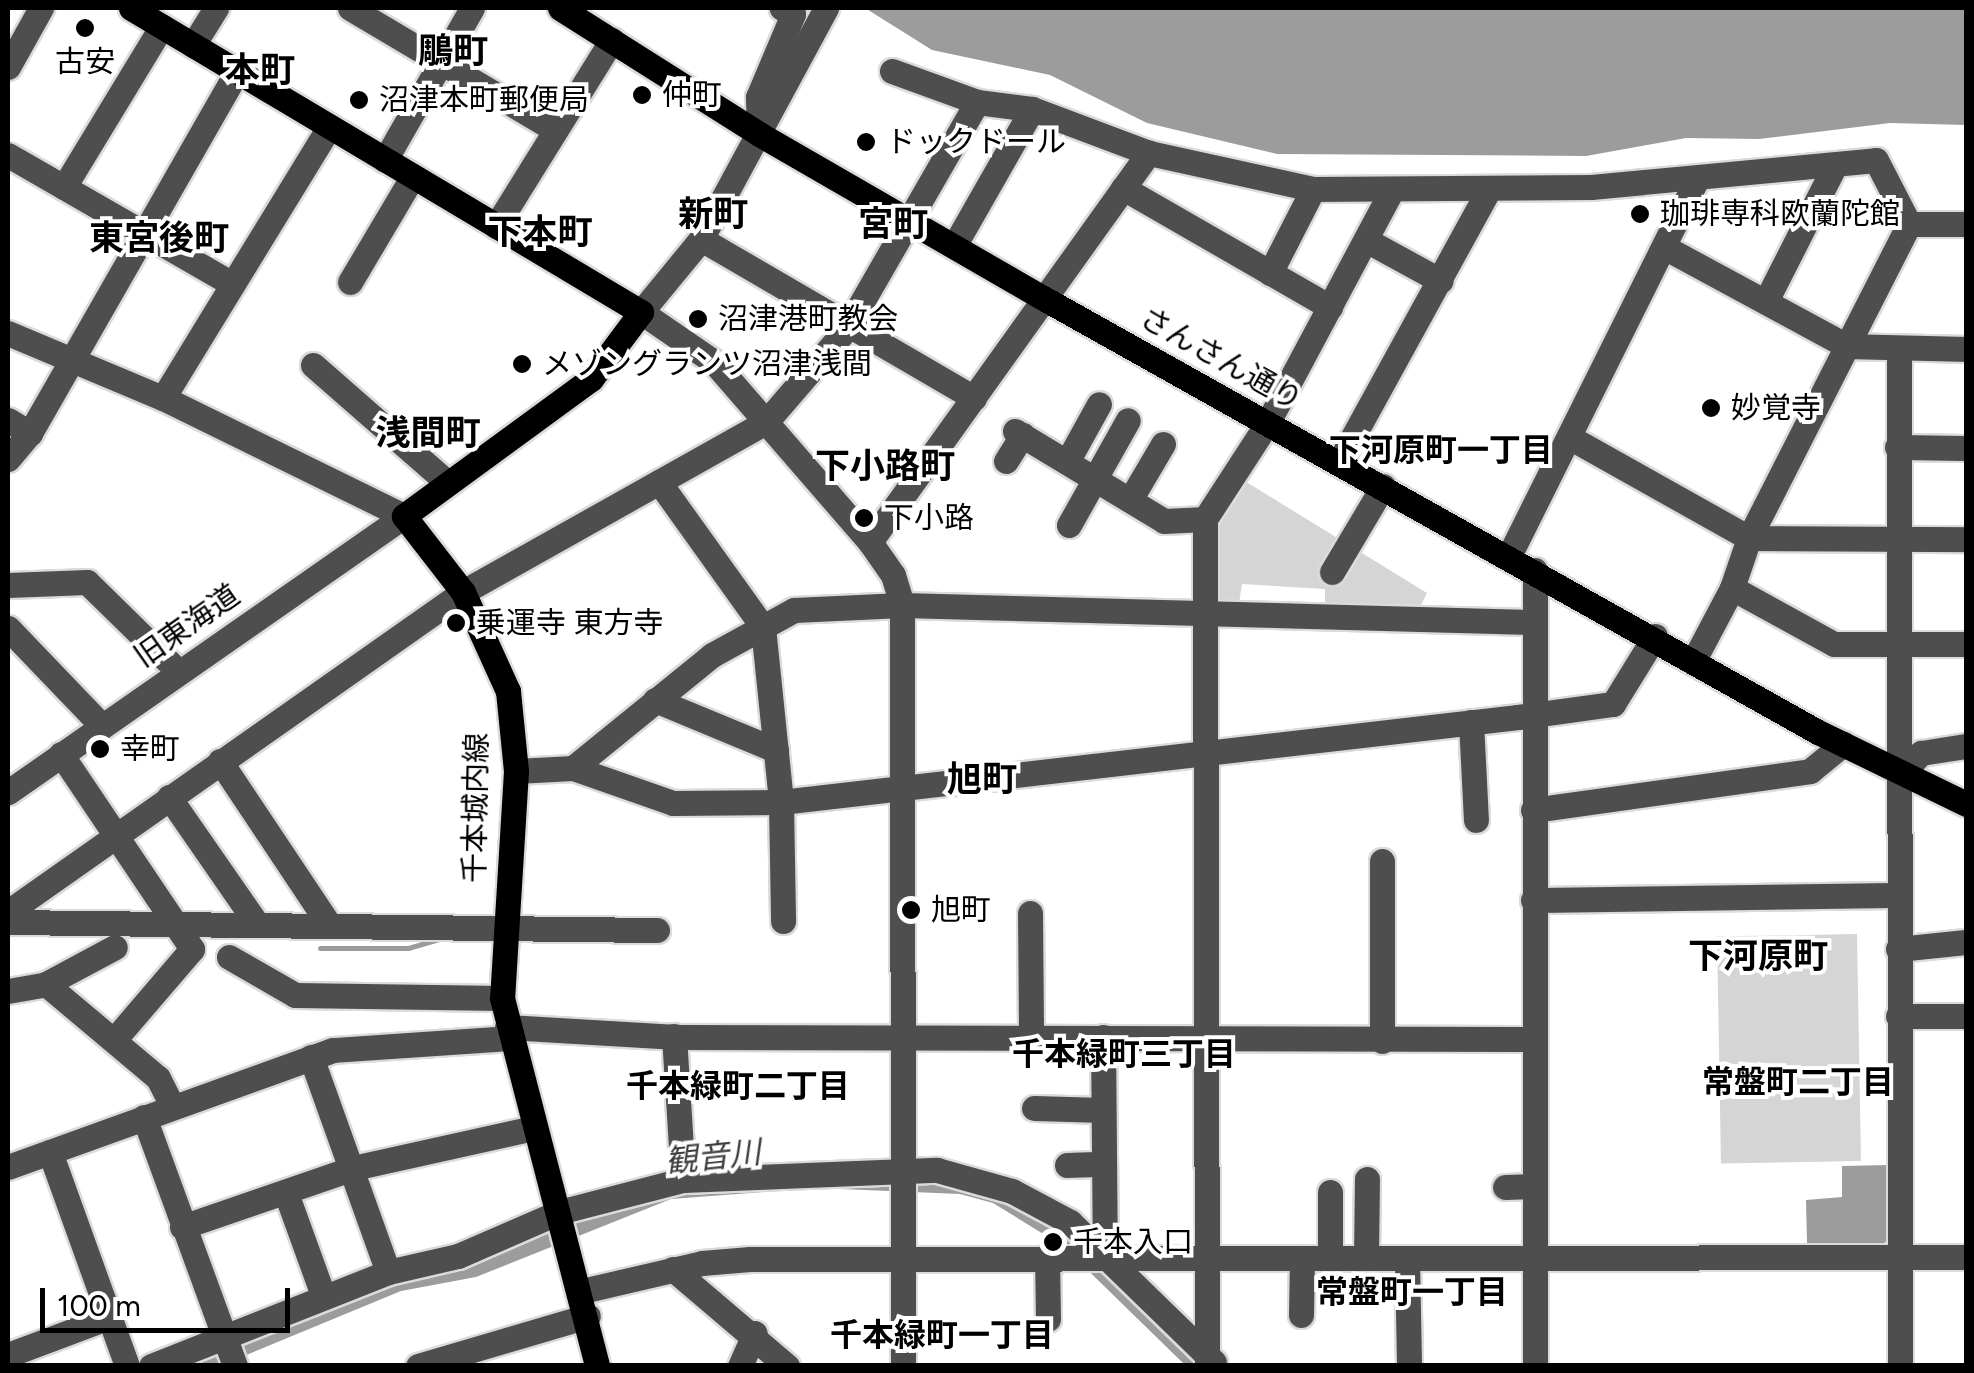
<!DOCTYPE html>
<meta charset="utf-8">
<style>
body{margin:0}
#map{position:relative;width:1974px;height:1373px;overflow:hidden;background:#fff;font-family:Figtree,"Noto Sans JP",sans-serif}
div>[style]{position:absolute}
.green>*{inset:0;background:#d5d5d5;transform-origin:0 0}
.water>*{inset:0;background:#9c9c9c}
.stream>*{height:5px;margin:-2.5px;padding:0 2.5px;transform-origin:2.5px;border-radius:2.5px;background:#9c9c9c}
.roads{filter:drop-shadow(2px 0 #dbdbdb) drop-shadow(-2px 0 #dbdbdb) drop-shadow(0 2px #dbdbdb) drop-shadow(0 -2px #dbdbdb)}
.minor>*{height:25px;margin:-12.5px;padding:0 12.5px;transform-origin:12.5px;border-radius:12.5px;background:#4e4e4e}
.major>*{height:25px;margin:-12.5px;padding:0 12.5px;transform-origin:12.5px;border-radius:12.5px;background:#000}
.dots>*{width:28px;height:28px;translate:-50% -50%;box-sizing:border-box;border:5px solid #fff;border-radius:50%}
span{translate:-50% -50%;white-space:nowrap;text-align:center;line-height:1.15;-webkit-text-stroke:8px #fff;paint-order:stroke}
.poi-label{font-size:30px;color:#000}
.left{translate:0 -50%;text-align:left}
.street-label{font-size:30px;color:#000}
.neighbourhood-label{font-size:32px;color:#000;font-weight:700}
.water-label{font-size:32px;color:#3d3d3d;font-style:italic}
.quarter-label{font-size:35px;color:#000;font-weight:700}
.frame{position:absolute;inset:0;border:10px solid #000;pointer-events:none}
.scale{position:absolute;left:40px;top:1288px;width:250px;height:45px;box-sizing:border-box;border:5px solid #000;border-top:0;padding-left:12px;font-size:30px;line-height:35px;white-space:nowrap;color:#000;-webkit-text-stroke:8px #fff;paint-order:stroke}
</style>
<div id="map">
<div class="green">
<div style="clip-path:polygon(1243px 480px,1427px 593px,1414px 619px,1325px 613px,1325px 589px,1242px 584px,1238px 610px,1209px 611px,1211px 532px)"></div>
<div style="left:1857px;top:934px;width:227px;height:140px;rotate:89deg"></div>
</div>
<div class="water">
<div style="clip-path:polygon(865px 8px,1966px 8px,1966px 125px,1890px 123px,1759px 139px,1686px 138px,1586px 156px,1277px 154px,1147px 123px,1050px 75px,932px 50px)"></div>
<div style="clip-path:polygon(1889px 1165px,1889px 1239px,1882px 1245px,1807px 1243px,1806px 1200px,1842px 1197px,1842px 1166px)"></div>
<div style="clip-path:polygon(941px 1175px,1036px 1205px,1206px 1365px,1185px 1365px,1063px 1246px,993px 1203px,960px 1194px,817px 1188px,671px 1199px,476px 1277px,401px 1291px,222px 1365px,174px 1366px,206px 1358px,396px 1279px,444px 1273px,541px 1229px,668px 1190px)"></div>
</div>
<div class="stream">
<div style="left:320px;top:948px;width:88px"></div>
<div style="left:408px;top:948px;width:32px;rotate:-16deg"></div>
</div>
<div class="roads">
<div class="minor">
<div style="left:350px;top:8px;width:237px;rotate:30.7deg"></div>
<div style="left:826px;top:8px;width:263px;rotate:118.4deg"></div>
<div style="left:701px;top:239px;width:94px;rotate:129.4deg"></div>
<div style="left:641px;top:312px;width:88px;rotate:34.4deg"></div>
<div style="left:714px;top:362px;width:238px;rotate:49.1deg"></div>
<div style="left:870px;top:542px;width:40px;rotate:55.1deg"></div>
<div style="left:893px;top:575px;width:31px;rotate:73deg"></div>
<div style="left:902px;top:605px;width:761px;rotate:89.92deg"></div>
<div style="left:193px;top:45px;width:44px;rotate:-58.1deg"></div>
<div style="left:8px;top:67px;width:68px;rotate:-60.8deg"></div>
<div style="left:892px;top:71px;width:90px;rotate:20deg"></div>
<div style="left:977px;top:102px;width:55px;rotate:7.3deg"></div>
<div style="left:1032px;top:109px;width:125px;rotate:20.6deg"></div>
<div style="left:1149px;top:153px;width:168px;rotate:12.4deg"></div>
<div style="left:1313px;top:189px;width:278px;rotate:-0.4deg"></div>
<div style="left:1591px;top:187px;width:286px;rotate:-5.4deg"></div>
<div style="left:1876px;top:160px;width:72px;rotate:62.7deg"></div>
<div style="left:759px;top:129px;width:32px;rotate:-92deg"></div>
<div style="left:758px;top:97px;width:90px;rotate:-67.1deg"></div>
<div style="left:793px;top:14px;width:13px;rotate:-151deg"></div>
<div style="left:8px;top:155px;width:258px;rotate:29.9deg"></div>
<div style="left:385px;top:160px;width:175px;rotate:-60.2deg"></div>
<div style="left:64px;top:187px;width:188px;rotate:-58.7deg"></div>
<div style="left:1123px;top:188px;width:239px;rotate:29.9deg"></div>
<div style="left:1909px;top:224px;width:57px"></div>
<div style="left:496px;top:226px;width:219px;rotate:-58.1deg"></div>
<div style="left:701px;top:239px;width:316px;rotate:30.2deg"></div>
<div style="left:1366px;top:240px;width:85px;rotate:28.7deg"></div>
<div style="left:954px;top:246px;width:158px;rotate:-60.3deg"></div>
<div style="left:1664px;top:247px;width:208px;rotate:28.4deg"></div>
<div style="left:1847px;top:346px;width:119px;rotate:1.4deg"></div>
<div style="left:1270px;top:273px;width:94px;rotate:-62.9deg"></div>
<div style="left:350px;top:282px;width:123px;rotate:-59.3deg"></div>
<div style="left:1766px;top:301px;width:153px;rotate:-63.1deg"></div>
<div style="left:8px;top:333px;width:168px;rotate:22.8deg"></div>
<div style="left:163px;top:398px;width:268px;rotate:26.1deg"></div>
<div style="left:404px;top:516px;width:483px;rotate:145.1deg"></div>
<div style="left:1899px;top:349px;width:1017px;rotate:89.94deg"></div>
<div style="left:313px;top:365px;width:179px;rotate:41.2deg"></div>
<div style="left:163px;top:398px;width:318px;rotate:-58.5deg"></div>
<div style="left:8px;top:420px;width:26px;rotate:31deg"></div>
<div style="left:1015px;top:431px;width:174px;rotate:31.1deg"></div>
<div style="left:1164px;top:521px;width:41px;rotate:-2.8deg"></div>
<div style="left:1569px;top:437px;width:206px;rotate:29.3deg"></div>
<div style="left:1749px;top:538px;width:217px;rotate:0.3deg"></div>
<div style="left:1897px;top:447px;width:69px;rotate:0.8deg"></div>
<div style="left:8px;top:459px;width:34px;rotate:-50deg"></div>
<div style="left:30px;top:433px;width:416px;rotate:-60.2deg"></div>
<div style="left:1006px;top:461px;width:31px;rotate:-58deg"></div>
<div style="left:1067px;top:462px;width:66px;rotate:-61.1deg"></div>
<div style="left:1339px;top:462px;width:309px;rotate:-61.2deg"></div>
<div style="left:659px;top:482px;width:178px;rotate:54.4deg"></div>
<div style="left:763px;top:627px;width:176px;rotate:84.1deg"></div>
<div style="left:781px;top:802px;width:119px;rotate:89deg"></div>
<div style="left:1130px;top:500px;width:65px;rotate:-59.5deg"></div>
<div style="left:1069px;top:525px;width:120px;rotate:-60.7deg"></div>
<div style="left:870px;top:542px;width:479px;rotate:-54.4deg"></div>
<div style="left:1509px;top:556px;width:421px;rotate:-63.5deg"></div>
<div style="left:1332px;top:572px;width:100px;rotate:-59.3deg"></div>
<div style="left:8px;top:585px;width:79px;rotate:-2.2deg"></div>
<div style="left:87px;top:582px;width:127px;rotate:44.4deg"></div>
<div style="left:1732px;top:588px;width:116px;rotate:28.8deg"></div>
<div style="left:1834px;top:644px;width:132px"></div>
<div style="left:8px;top:628px;width:136px;rotate:46.2deg"></div>
<div style="left:1695px;top:658px;width:79px;rotate:-62.1deg"></div>
<div style="left:1732px;top:588px;width:53px;rotate:-71.2deg"></div>
<div style="left:1749px;top:538px;width:352px;rotate:-63deg"></div>
<div style="left:655px;top:700px;width:131px;rotate:22.5deg"></div>
<div style="left:1471px;top:722px;width:98px;rotate:87.1deg"></div>
<div style="left:61px;top:754px;width:235px;rotate:56.1deg"></div>
<div style="left:192px;top:949px;width:120px;rotate:130.6deg"></div>
<div style="left:220px;top:761px;width:198px;rotate:56.3deg"></div>
<div style="left:573px;top:768px;width:179px;rotate:-39.1deg"></div>
<div style="left:712px;top:655px;width:94px;rotate:-28.8deg"></div>
<div style="left:794px;top:610px;width:108px;rotate:-2.7deg"></div>
<div style="left:902px;top:605px;width:629px;rotate:1.55deg"></div>
<div style="left:516px;top:771px;width:57px;rotate:-3deg"></div>
<div style="left:573px;top:768px;width:106px;rotate:19.3deg"></div>
<div style="left:673px;top:803px;width:108px;rotate:-0.5deg"></div>
<div style="left:781px;top:802px;width:742px;rotate:-6.58deg"></div>
<div style="left:1518px;top:717px;width:96px;rotate:-7.8deg"></div>
<div style="left:1613px;top:704px;width:80px;rotate:-58.3deg"></div>
<div style="left:1901px;top:775px;width:30px;rotate:-48deg"></div>
<div style="left:1921px;top:753px;width:46px;rotate:-8.8deg"></div>
<div style="left:169px;top:797px;width:155px;rotate:55.3deg"></div>
<div style="left:1533px;top:810px;width:280px;rotate:-8deg"></div>
<div style="left:1810px;top:771px;width:43px;rotate:-39.3deg"></div>
<div style="left:1533px;top:900px;width:365px;rotate:-0.8deg"></div>
<div style="left:8px;top:912px;width:556px;rotate:-35.12deg"></div>
<div style="left:463px;top:592px;width:347px;rotate:-29.3deg"></div>
<div style="left:766px;top:422px;width:124px;rotate:-49.2deg"></div>
<div style="left:847px;top:328px;width:261px;rotate:-60.1deg"></div>
<div style="left:1030px;top:913px;width:125px;rotate:89.5deg"></div>
<div style="left:8px;top:922px;width:649px;rotate:0.71deg"></div>
<div style="left:1898px;top:949px;width:68px;rotate:-5.9deg"></div>
<div style="left:229px;top:957px;width:76px;rotate:29.9deg"></div>
<div style="left:295px;top:995px;width:207px;rotate:0.8deg"></div>
<div style="left:46px;top:984px;width:78px;rotate:-28.2deg"></div>
<div style="left:8px;top:991px;width:39px;rotate:-10deg"></div>
<div style="left:46px;top:984px;width:146px;rotate:40deg"></div>
<div style="left:158px;top:1078px;width:31px;rotate:63deg"></div>
<div style="left:1898px;top:1016px;width:68px"></div>
<div style="left:507px;top:1027px;width:170px;rotate:3.4deg"></div>
<div style="left:677px;top:1037px;width:855px;rotate:0.13deg"></div>
<div style="left:674px;top:1036px;width:144px;rotate:86.4deg"></div>
<div style="left:1103px;top:1037px;width:219px;rotate:89.5deg"></div>
<div style="left:1382px;top:1041px;width:180px;rotate:-90deg"></div>
<div style="left:311px;top:1057px;width:228px;rotate:70.3deg"></div>
<div style="left:1034px;top:1108px;width:69px;rotate:1.7deg"></div>
<div style="left:144px;top:1117px;width:265px;rotate:69.9deg"></div>
<div style="left:50px;top:1152px;width:227px;rotate:70.2deg"></div>
<div style="left:1067px;top:1165px;width:36px;rotate:-2deg"></div>
<div style="left:8px;top:1167px;width:345px;rotate:-19.8deg"></div>
<div style="left:333px;top:1050px;width:176px;rotate:-3.9deg"></div>
<div style="left:1505px;top:1187px;width:29px;rotate:-2deg"></div>
<div style="left:1330px;top:1192px;width:66px;rotate:90deg"></div>
<div style="left:286px;top:1193px;width:109px;rotate:70.1deg"></div>
<div style="left:182px;top:1227px;width:181px;rotate:-19deg"></div>
<div style="left:353px;top:1168px;width:184px;rotate:-12.5deg"></div>
<div style="left:1047px;top:1256px;width:63px;rotate:89.1deg"></div>
<div style="left:1366px;top:1258px;width:79px;rotate:-89.3deg"></div>
<div style="left:1407px;top:1259px;width:107px;rotate:88.9deg"></div>
<div style="left:673px;top:1269px;width:150px;rotate:40.4deg"></div>
<div style="left:582px;top:1291px;width:123px;rotate:-13.1deg"></div>
<div style="left:702px;top:1263px;width:48px;rotate:-4.8deg"></div>
<div style="left:750px;top:1259px;width:1216px;rotate:-0.09deg"></div>
<div style="left:1301px;top:1315px;width:57px;rotate:-89deg"></div>
<div style="left:8px;top:1355px;width:108px;rotate:-20.6deg"></div>
<div style="left:151px;top:1366px;width:255px;rotate:-21.6deg"></div>
<div style="left:388px;top:1272px;width:72px;rotate:-12.9deg"></div>
<div style="left:458px;top:1256px;width:110px;rotate:-23.5deg"></div>
<div style="left:559px;top:1212px;width:128px;rotate:-14.5deg"></div>
<div style="left:683px;top:1180px;width:254px;rotate:-2.3deg"></div>
<div style="left:937px;top:1170px;width:78px;rotate:15.6deg"></div>
<div style="left:1012px;top:1191px;width:66px;rotate:28.1deg"></div>
<div style="left:1070px;top:1222px;width:201px;rotate:44.2deg"></div>
<div style="left:418px;top:1366px;width:177px;rotate:-16.4deg"></div>
<div style="left:740px;top:1366px;width:36px;rotate:-66deg"></div>
<div style="left:1207px;top:1366px;width:847px;rotate:-90.14deg"></div>
<div style="left:1205px;top:519px;width:116px;rotate:-57deg"></div>
<div style="left:1268px;top:422px;width:263px;rotate:-61.9deg"></div>
<div style="left:1535px;top:1366px;width:796px;rotate:-90deg"></div>
</div>
<div class="major">
<div style="left:131px;top:8px;width:594px;rotate:30.8deg"></div>
<div style="left:641px;top:312px;width:84px;rotate:126.7deg"></div>
<div style="left:591px;top:379px;width:232px;rotate:143.8deg"></div>
<div style="left:404px;top:516px;width:96px;rotate:52.2deg"></div>
<div style="left:463px;top:592px;width:109px;rotate:65.6deg"></div>
<div style="left:508px;top:691px;width:80px;rotate:84.3deg"></div>
<div style="left:516px;top:771px;width:227px;rotate:93.5deg"></div>
<div style="left:502px;top:998px;width:380px;rotate:75.5deg"></div>
<div style="left:560px;top:8px;width:236px;rotate:32.3deg"></div>
<div style="left:759px;top:134px;width:330px;rotate:30deg"></div>
<div style="left:1045px;top:299px;width:886px;rotate:29.26deg"></div>
<div style="left:1818px;top:732px;width:165px;rotate:25.9deg"></div>
</div>
</div>
<div class="dots">
<div style="left:85px;top:28px;background:#000"></div>
<div style="left:642px;top:95px;background:#000"></div>
<div style="left:359px;top:100px;background:#000"></div>
<div style="left:866px;top:142px;background:#000"></div>
<div style="left:1640px;top:214px;background:#000"></div>
<div style="left:698px;top:319px;background:#000"></div>
<div style="left:522px;top:364px;background:#000"></div>
<div style="left:1711px;top:408px;background:#000"></div>
<div style="left:864px;top:518px;background:#000"></div>
<div style="left:456px;top:623px;background:#000"></div>
<div style="left:100px;top:749px;background:#000"></div>
<div style="left:911px;top:910px;background:#000"></div>
<div style="left:1053px;top:1242px;background:#000"></div>
</div>
<div class="poi-label">
<span style="left:85px;top:62px">古安</span>
<span class="left" style="left:662px;top:95px">仲町</span>
<span class="left" style="left:379px;top:100px">沼津本町郵便局</span>
<span class="left" style="left:886px;top:142px">ドックドール</span>
<span class="left" style="left:1660px;top:214px">珈琲専科欧蘭陀館</span>
<span class="left" style="left:718px;top:319px">沼津港町教会</span>
<span class="left" style="left:542px;top:364px">メゾングランツ沼津浅間</span>
<span class="left" style="left:1731px;top:408px">妙覚寺</span>
<span class="left" style="left:884px;top:518px">下小路</span>
<span class="left" style="left:476px;top:623px">乗運寺 東方寺</span>
<span class="left" style="left:120px;top:749px">幸町</span>
<span class="left" style="left:931px;top:910px">旭町</span>
<span class="left" style="left:1073px;top:1242px">千本入口</span>
</div>
<div class="street-label">
<span style="left:1221px;top:359px;rotate:29deg">さんさん通り</span>
<span style="left:187px;top:626px;rotate:-35deg">旧東海道</span>
<span style="left:476px;top:808px;rotate:-89deg">千本城内線</span>
</div>
<div class="neighbourhood-label">
<span style="left:1441px;top:450px">下河原町一丁目</span>
<span style="left:1124px;top:1054px">千本緑町三丁目</span>
<span style="left:1798px;top:1082px">常盤町二丁目</span>
<span style="left:738px;top:1086px">千本緑町二丁目</span>
<span style="left:1412px;top:1292px">常盤町一丁目</span>
<span style="left:942px;top:1335px">千本緑町一丁目</span>
</div>
<div class="water-label">
<span style="left:713px;top:1157px;rotate:-6deg">観音川</span>
</div>
<div class="quarter-label">
<span style="left:453px;top:51px">鵰町</span>
<span style="left:260px;top:70px">本町</span>
<span style="left:713px;top:214px">新町</span>
<span style="left:893px;top:224px">宮町</span>
<span style="left:540px;top:232px">下本町</span>
<span style="left:159px;top:238px">東宮後町</span>
<span style="left:428px;top:433px">浅間町</span>
<span style="left:885px;top:466px">下小路町</span>
<span style="left:982px;top:779px">旭町</span>
<span style="left:1758px;top:956px">下河原町</span>
</div>
<div class="frame"></div>
<div class="scale">100 m</div>
</div>
